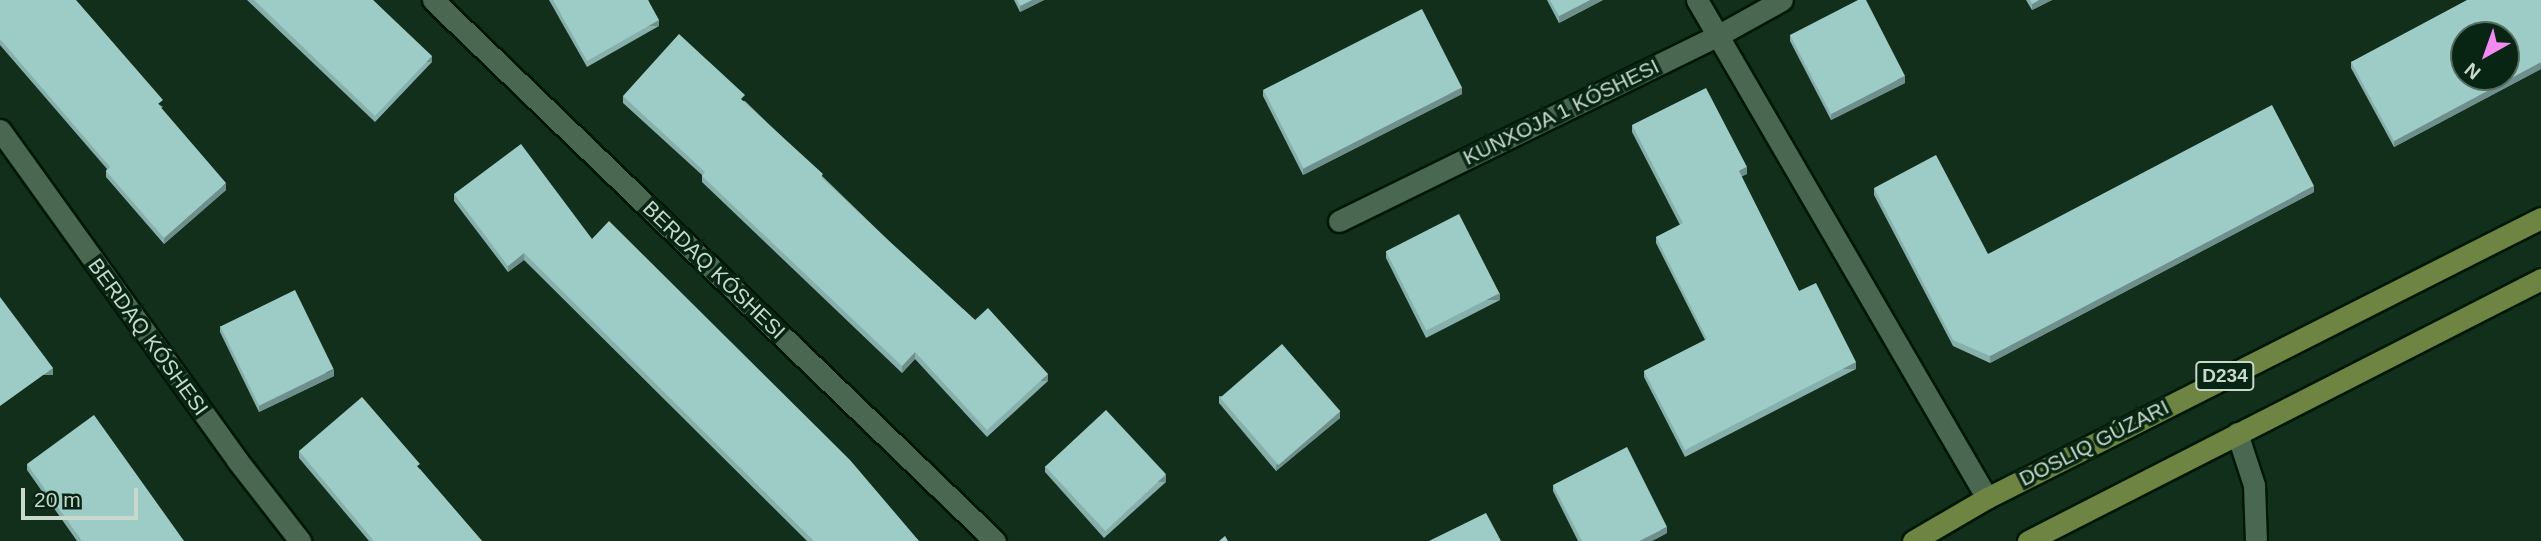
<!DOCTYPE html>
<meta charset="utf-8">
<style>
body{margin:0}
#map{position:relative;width:2541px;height:541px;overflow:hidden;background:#122f1c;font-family:Helvetica,sans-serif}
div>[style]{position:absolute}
.roads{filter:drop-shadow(2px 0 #001706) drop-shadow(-2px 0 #001706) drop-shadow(0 2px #001706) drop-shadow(0 -2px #001706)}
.street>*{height:21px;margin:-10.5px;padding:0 10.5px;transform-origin:10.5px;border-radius:10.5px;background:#496751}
.primary>*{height:21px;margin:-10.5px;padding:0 10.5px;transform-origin:10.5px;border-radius:10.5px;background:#6e8442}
.wall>*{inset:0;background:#87afab}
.shaded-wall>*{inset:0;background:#6e8f8b;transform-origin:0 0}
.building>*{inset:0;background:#9dccc7;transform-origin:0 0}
span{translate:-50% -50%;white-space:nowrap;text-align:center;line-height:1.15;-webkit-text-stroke:7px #082513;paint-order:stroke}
.shield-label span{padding:2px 5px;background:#082513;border:2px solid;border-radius:5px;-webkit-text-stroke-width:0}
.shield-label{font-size:19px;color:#c8d8cc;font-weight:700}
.street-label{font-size:21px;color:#c8d8cc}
.north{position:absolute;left:2450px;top:21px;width:70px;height:70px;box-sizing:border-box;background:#082513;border:2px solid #556d5d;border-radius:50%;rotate:220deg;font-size:19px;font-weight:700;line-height:28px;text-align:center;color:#c8d8cc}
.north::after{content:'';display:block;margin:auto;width:24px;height:32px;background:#f28af2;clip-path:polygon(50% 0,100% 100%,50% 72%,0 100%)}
.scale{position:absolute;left:21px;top:488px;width:117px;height:32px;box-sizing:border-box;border:4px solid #c8d8cc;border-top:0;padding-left:9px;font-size:21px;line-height:24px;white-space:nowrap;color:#c8d8cc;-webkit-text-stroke:5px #082513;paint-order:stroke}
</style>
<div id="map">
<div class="roads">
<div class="street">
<div style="left:433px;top:0;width:780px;rotate:43.91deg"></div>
<div style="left:1697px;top:0;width:576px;rotate:59.79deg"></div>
<div style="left:0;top:130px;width:406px;rotate:54.3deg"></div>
<div style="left:237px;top:460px;width:103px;rotate:52.1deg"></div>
<div style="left:1339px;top:221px;width:421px;rotate:-26.1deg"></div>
<div style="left:1717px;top:36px;width:74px;rotate:-29deg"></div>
<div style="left:2237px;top:433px;width:55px;rotate:71.9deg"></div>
<div style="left:2254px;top:485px;width:56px;rotate:88deg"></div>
</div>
<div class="primary">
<div style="left:1913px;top:541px;width:86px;rotate:-30.2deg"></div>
<div style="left:1987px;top:498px;width:621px;rotate:-26.81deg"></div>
<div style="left:2028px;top:541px;width:576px;rotate:-27.05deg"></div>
</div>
</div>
<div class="wall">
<div style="clip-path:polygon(0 0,163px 107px,161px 108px,226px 190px,164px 244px,106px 177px,106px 171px,107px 169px,0 45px)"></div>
<div style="clip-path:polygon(247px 0,373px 0,432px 62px,375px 122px)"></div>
<div style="clip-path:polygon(549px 0,648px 0,659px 26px,587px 67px)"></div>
<div style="clip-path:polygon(1014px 0,1044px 0,1020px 12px)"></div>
<div style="clip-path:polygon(1547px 0,1603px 0,1559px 23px)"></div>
<div style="clip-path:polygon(2026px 0,2052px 0,2032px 10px)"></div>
<div style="clip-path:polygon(2541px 0,2541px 69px,2394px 147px,2351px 68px,2351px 62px)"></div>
<div style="clip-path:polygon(1790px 35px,1905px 83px,1831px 120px,1790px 41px)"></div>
<div style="clip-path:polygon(1263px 90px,1462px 94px,1303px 175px,1263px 96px)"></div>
<div style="clip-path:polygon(623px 96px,745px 101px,889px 241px,975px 320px,1048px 381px,987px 437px,915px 359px,902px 373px,702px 182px,702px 175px,623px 103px)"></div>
<div style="clip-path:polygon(1632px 125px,1747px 174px,1741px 176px,1799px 291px,1856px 369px,1685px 457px,1644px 377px,1644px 371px,1705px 340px,1656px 243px,1656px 237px,1680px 225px,1632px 132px)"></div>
<div style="clip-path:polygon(1874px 188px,1988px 254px,2314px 192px,1990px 363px,1953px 346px,1874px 195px)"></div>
<div style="clip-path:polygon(454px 194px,592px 239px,919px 541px,807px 541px,524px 260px,508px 272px,454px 201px)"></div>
<div style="clip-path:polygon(1386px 251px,1500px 300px,1426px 338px,1386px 258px)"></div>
<div style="clip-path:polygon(220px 326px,334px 376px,259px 412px,220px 332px)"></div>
<div style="clip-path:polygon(1219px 396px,1340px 418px,1276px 471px,1219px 403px)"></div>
<div style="clip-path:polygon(299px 451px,420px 469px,482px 541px,369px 541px,299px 458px)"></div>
<div style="clip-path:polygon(27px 464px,184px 541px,77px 541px,27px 470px)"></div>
<div style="clip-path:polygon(1045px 466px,1166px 482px,1104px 538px,1045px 472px)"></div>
<div style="clip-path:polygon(1553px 485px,1667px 533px,1652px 541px,1578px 541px,1553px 491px)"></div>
</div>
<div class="shaded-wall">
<div style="clip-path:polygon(1032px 0,1044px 0,1020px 12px,1020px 6px)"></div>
<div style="clip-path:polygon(1590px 0,1603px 0,1559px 23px,1559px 16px)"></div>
<div style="clip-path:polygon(2039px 0,2052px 0,2032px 10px,2032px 4px)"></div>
<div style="left:659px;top:20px;width:6px;height:83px;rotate:90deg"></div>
<div style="left:432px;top:56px;width:6px;height:83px;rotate:90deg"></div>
<div style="clip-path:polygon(2541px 62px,2541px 69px,2394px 147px,2394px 141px)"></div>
<div style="clip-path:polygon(1905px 76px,1905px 83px,1831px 120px,1831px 114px)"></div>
<div style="clip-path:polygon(1462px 87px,1462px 94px,1303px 175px,1303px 169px)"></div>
<div style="clip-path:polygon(1747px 167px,1747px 174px,1739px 178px,1739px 171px)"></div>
<div style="clip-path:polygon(226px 183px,226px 190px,164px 244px,164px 238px)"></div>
<div style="clip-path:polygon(2314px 186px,2314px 192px,1990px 363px,1990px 356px)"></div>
<div style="clip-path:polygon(524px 253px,524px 260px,508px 272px,508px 266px)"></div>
<div style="left:1500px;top:293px;width:7px;height:83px;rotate:90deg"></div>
<div style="clip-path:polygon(915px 352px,915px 359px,902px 373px,902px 366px)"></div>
<div style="left:1856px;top:362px;width:7px;height:192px;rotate:90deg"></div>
<div style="left:53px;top:368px;width:7px;height:65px;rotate:90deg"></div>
<div style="clip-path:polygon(334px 369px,334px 376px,259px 412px,259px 406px)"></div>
<div style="left:1048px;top:374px;width:7px;height:83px;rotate:90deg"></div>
<div style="clip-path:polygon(1340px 411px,1340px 418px,1276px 471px,1276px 465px)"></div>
<div style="left:1166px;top:475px;width:7px;height:84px;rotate:90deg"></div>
<div style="clip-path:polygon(1667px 527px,1667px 533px,1652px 541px,1639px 541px)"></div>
</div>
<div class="building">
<div style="clip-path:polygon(0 0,76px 0,163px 100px,158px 104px,226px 183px,164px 238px,106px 171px,110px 167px,0 39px)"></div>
<div style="clip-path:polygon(254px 0,373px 0,432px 56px,375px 116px)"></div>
<div style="clip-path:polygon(553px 0,648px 0,659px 20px,587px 61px)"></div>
<div style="clip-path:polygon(1017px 0,1032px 0,1020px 6px)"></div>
<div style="clip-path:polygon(1550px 0,1590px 0,1559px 16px)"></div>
<div style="clip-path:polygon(1858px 0,1866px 0,1905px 76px,1831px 114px,1790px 35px)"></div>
<div style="clip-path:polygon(2030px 0,2039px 0,2032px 4px)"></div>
<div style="clip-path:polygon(evenodd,2467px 0,2541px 0,2541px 62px,2394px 141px,2351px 62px,2467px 0,2464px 35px,2506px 35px,2506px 77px,2464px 77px,2464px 35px)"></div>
<div style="left:1422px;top:9px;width:88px;height:178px;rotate:63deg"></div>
<div style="clip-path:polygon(679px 34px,745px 95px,741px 99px,823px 174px,821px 177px,889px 241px,975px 320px,988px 308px,1048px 374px,987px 430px,915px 352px,902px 366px,702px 176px,705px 172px,623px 96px)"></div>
<div style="clip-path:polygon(1706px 88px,1747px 167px,1739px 171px,1799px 291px,1816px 283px,1856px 362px,1685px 450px,1644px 371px,1707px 339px,1656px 237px,1683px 223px,1632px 125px)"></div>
<div style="clip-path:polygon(2272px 105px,2314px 186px,1990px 356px,1953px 340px,1874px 188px,1936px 155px,1988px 254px)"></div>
<div style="clip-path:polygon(521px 144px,592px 239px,609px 221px,850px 460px,919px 541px,814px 541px,524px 253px,508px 266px,454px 194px)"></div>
<div style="left:1459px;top:214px;width:89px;height:82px;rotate:63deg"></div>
<div style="left:295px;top:290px;width:88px;height:83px;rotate:64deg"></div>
<div style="clip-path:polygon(0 297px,53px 368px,0 406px)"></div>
<div style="left:1282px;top:344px;width:89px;height:82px;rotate:49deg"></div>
<div style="clip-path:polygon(362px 397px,420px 464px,417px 466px,482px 541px,374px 541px,299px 451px)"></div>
<div style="left:1106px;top:410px;width:88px;height:83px;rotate:47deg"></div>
<div style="clip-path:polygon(94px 415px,184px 541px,82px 541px,27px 464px)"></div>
<div style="clip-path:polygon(1627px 447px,1667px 527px,1639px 541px,1582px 541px,1553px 485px)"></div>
<div style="clip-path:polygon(1486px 513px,1501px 541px,1429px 541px)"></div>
<div style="clip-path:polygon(1225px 536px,1228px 541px,1219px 541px)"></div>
</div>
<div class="shield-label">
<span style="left:2225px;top:376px">D234</span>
</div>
<div class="street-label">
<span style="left:1561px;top:112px;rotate:-26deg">KUNXOJA 1 KÓSHESI</span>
<span style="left:714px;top:270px;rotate:44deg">BERDAQ KÓSHESI</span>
<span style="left:148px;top:337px;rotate:54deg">BERDAQ KÓSHESI</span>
<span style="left:2094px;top:443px;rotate:-27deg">DOSLIQ GÚZARI</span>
</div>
<div class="north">N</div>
<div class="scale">20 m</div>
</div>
